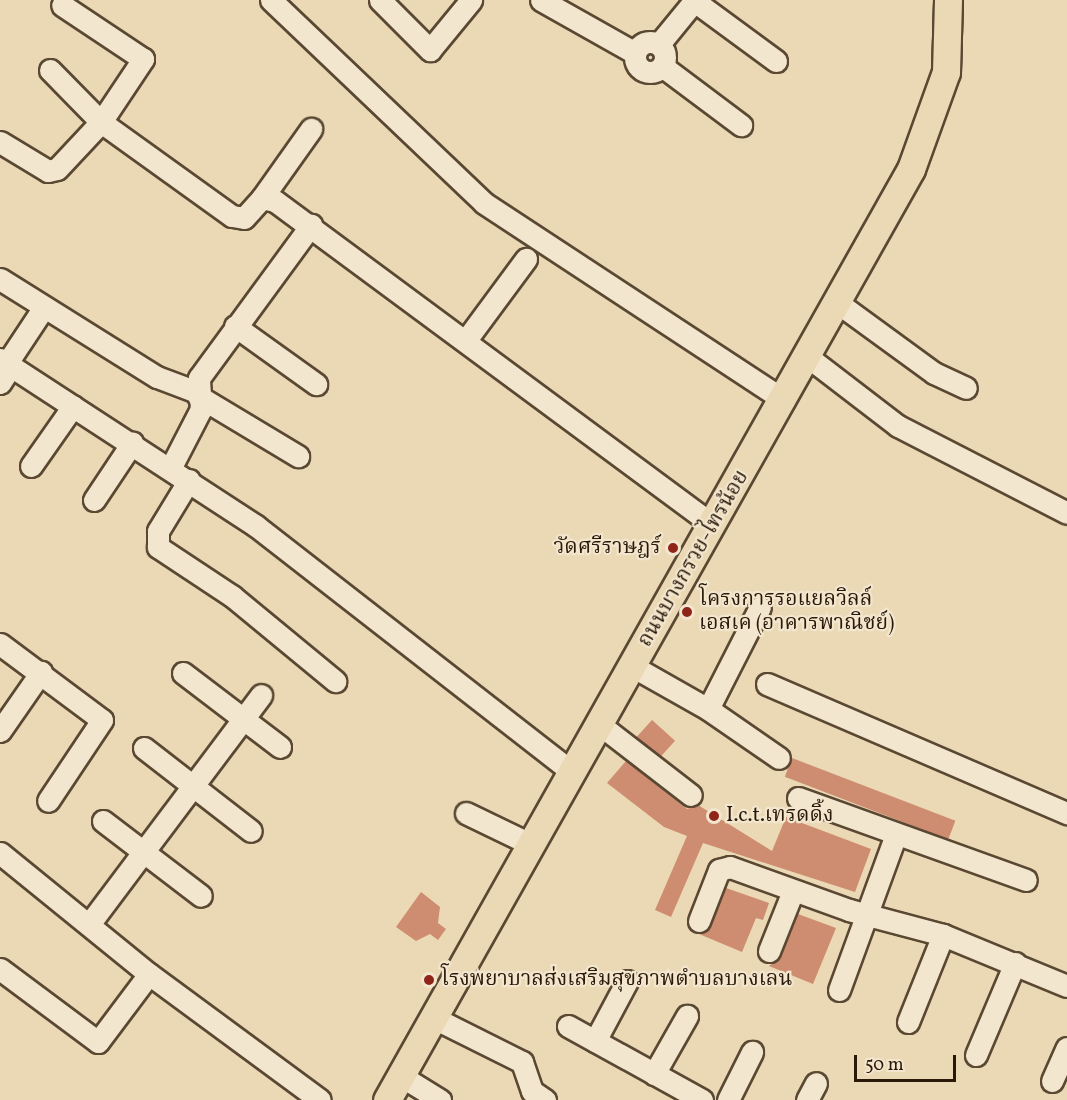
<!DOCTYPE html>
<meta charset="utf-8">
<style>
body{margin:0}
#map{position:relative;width:1067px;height:1100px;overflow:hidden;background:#ebd8b4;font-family:Vollkorn,"Noto Serif Thai",serif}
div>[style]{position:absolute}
.building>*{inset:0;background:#ce8d70;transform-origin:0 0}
.roads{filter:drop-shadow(2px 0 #5a4833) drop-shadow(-2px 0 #5a4833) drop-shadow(0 2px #5a4833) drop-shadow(0 -2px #5a4833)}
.minor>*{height:21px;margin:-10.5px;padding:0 10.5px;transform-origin:10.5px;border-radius:10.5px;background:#f2e6ce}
.minor>.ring{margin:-10.5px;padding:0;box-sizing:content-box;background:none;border:21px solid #f2e6ce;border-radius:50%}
.major>*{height:27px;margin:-13.5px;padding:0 13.5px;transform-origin:13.5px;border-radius:13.5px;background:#ebd8b4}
.dots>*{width:16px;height:16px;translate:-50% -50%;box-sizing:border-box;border:3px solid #f2e6ce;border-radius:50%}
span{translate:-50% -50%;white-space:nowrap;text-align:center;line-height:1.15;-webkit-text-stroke:4.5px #f2e6ce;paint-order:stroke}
.poi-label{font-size:21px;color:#2a1808}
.right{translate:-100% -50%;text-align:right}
.left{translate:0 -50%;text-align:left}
.street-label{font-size:21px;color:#2a1808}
.scale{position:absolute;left:854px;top:1055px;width:102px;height:27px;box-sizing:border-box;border:3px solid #2a1808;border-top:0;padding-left:8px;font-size:18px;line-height:21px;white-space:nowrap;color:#2a1808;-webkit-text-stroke:4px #f2e6ce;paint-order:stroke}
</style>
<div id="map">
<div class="building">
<div style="left:652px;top:720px;width:31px;height:23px;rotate:42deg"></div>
<div style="left:792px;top:758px;width:175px;height:20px;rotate:21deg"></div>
<div style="clip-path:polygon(626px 761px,687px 809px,698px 805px,772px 851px,786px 817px,871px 849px,855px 892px,703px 843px,671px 917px,655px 910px,687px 836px,664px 827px,607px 783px)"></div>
<div style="clip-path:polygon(726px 888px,769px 903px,763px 920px,756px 918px,742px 952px,699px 934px,711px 926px)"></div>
<div style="clip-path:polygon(421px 892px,440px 907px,438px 923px,446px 929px,438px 940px,430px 934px,416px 941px,396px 927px)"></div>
<div style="clip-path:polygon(798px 914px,836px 928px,813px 984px,769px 966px,781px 956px)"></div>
</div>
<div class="roads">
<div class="minor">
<div style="left:271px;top:0;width:294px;rotate:43.6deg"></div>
<div style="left:484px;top:203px;width:359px;rotate:33.3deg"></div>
<div style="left:380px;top:0;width:71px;rotate:45deg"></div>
<div style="left:430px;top:50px;width:65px;rotate:-50.6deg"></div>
<div style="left:541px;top:0;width:108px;rotate:29.4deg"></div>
<div style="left:693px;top:0;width:103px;rotate:36.3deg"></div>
<div class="ring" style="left:635px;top:42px;width:9px;height:9px"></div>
<div style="left:659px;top:44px;width:57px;rotate:-50.7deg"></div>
<div style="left:662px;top:66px;width:99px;rotate:36.8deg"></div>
<div style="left:50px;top:70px;width:73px;rotate:45.6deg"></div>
<div style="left:101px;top:122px;width:76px;rotate:-56.3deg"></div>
<div style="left:143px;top:59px;width:97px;rotate:-146.3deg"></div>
<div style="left:0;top:142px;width:56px;rotate:31.1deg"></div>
<div style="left:48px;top:171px;width:9px;rotate:-13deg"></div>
<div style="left:57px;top:169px;width:64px;rotate:-46.9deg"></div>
<div style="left:101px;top:122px;width:161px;rotate:35.7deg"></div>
<div style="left:232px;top:216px;width:12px;rotate:9deg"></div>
<div style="left:244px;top:218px;width:27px;rotate:-48deg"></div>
<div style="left:262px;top:198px;width:13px;rotate:13deg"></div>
<div style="left:275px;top:201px;width:545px;rotate:36.49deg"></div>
<div style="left:262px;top:198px;width:85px;rotate:-54.6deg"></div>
<div style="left:0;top:279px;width:185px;rotate:32deg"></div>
<div style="left:157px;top:377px;width:43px;rotate:20.6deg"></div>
<div style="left:838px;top:303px;width:119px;rotate:36.1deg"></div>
<div style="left:934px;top:373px;width:35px;rotate:25deg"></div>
<div style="left:235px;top:326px;width:100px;rotate:35.6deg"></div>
<div style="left:466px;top:340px;width:101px;rotate:-53.5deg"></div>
<div style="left:808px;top:357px;width:113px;rotate:37.5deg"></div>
<div style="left:898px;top:426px;width:190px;rotate:27.2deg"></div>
<div style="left:0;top:359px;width:306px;rotate:33.1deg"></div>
<div style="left:256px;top:526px;width:399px;rotate:37.9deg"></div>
<div style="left:7px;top:363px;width:67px;rotate:-56.5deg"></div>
<div style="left:0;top:383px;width:20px;rotate:-57deg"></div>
<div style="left:198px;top:396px;width:117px;rotate:31deg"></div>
<div style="left:31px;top:466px;width:73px;rotate:-55deg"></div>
<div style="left:171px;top:467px;width:65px;rotate:-62.7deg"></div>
<div style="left:201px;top:409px;width:31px;rotate:-94deg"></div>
<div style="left:199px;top:378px;width:190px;rotate:-53.8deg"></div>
<div style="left:189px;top:480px;width:60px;rotate:121.3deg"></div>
<div style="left:158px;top:531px;width:16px;rotate:90deg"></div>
<div style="left:158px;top:547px;width:89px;rotate:33.5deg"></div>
<div style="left:232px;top:596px;width:134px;rotate:39.5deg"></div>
<div style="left:94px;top:500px;width:69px;rotate:-56.3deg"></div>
<div style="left:0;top:644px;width:127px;rotate:36.7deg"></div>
<div style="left:102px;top:720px;width:97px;rotate:123.7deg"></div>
<div style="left:632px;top:666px;width:87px;rotate:29.5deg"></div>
<div style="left:708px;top:709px;width:114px;rotate:-63deg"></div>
<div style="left:183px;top:673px;width:122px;rotate:37.3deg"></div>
<div style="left:767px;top:684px;width:327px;rotate:23.3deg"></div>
<div style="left:708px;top:709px;width:86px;rotate:34.6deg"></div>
<div style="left:599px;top:724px;width:116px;rotate:37.7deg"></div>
<div style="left:0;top:731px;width:72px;rotate:-55.2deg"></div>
<div style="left:144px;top:748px;width:135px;rotate:37.8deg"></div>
<div style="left:798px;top:798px;width:242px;rotate:19.8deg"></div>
<div style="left:466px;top:813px;width:71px;rotate:25.8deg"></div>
<div style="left:103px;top:821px;width:123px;rotate:37.4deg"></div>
<div style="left:0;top:853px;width:192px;rotate:39.1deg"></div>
<div style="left:149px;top:974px;width:212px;rotate:36.4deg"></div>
<div style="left:699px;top:921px;width:55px;rotate:-68.6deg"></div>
<div style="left:719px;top:870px;width:11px;rotate:-15deg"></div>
<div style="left:730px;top:867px;width:127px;rotate:19.9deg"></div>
<div style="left:849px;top:910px;width:97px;rotate:14.9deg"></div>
<div style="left:943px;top:935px;width:134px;rotate:22.4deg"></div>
<div style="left:90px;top:923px;width:285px;rotate:-53.1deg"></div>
<div style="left:769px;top:951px;width:65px;rotate:-68.2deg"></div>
<div style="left:0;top:969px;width:122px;rotate:36.7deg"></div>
<div style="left:98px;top:1042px;width:85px;rotate:-53.1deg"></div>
<div style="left:839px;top:990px;width:166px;rotate:-69.9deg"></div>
<div style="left:432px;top:1017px;width:101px;rotate:26.6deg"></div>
<div style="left:522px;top:1062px;width:31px;rotate:71deg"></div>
<div style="left:532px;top:1091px;width:16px;rotate:35deg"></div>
<div style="left:908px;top:1022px;width:94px;rotate:-68.1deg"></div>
<div style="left:568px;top:1026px;width:153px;rotate:28.9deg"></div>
<div style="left:595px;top:1041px;width:68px;rotate:-61.9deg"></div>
<div style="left:976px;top:1055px;width:100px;rotate:-67deg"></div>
<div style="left:654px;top:1074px;width:67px;rotate:-60.4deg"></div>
<div style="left:401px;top:1076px;width:46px;rotate:31.6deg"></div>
<div style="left:1052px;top:1081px;width:36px;rotate:-66deg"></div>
<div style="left:728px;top:1100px;width:54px;rotate:-63.4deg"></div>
<div style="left:807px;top:1100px;width:19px;rotate:-62deg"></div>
</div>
<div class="major">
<div style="left:387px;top:1100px;width:1068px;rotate:-60.63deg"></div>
<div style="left:911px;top:169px;width:103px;rotate:-70.2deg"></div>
<div style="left:946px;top:72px;width:72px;rotate:-88.4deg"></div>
</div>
</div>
<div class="dots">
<div style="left:673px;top:548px;background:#8f2418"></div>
<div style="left:687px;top:612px;background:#8f2418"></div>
<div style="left:714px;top:816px;background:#8f2418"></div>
<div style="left:429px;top:980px;background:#8f2418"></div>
</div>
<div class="poi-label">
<span class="right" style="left:661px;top:548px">วัดศรีราษฎร์</span>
<span class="left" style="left:699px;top:612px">โครงการรอแยลวิลล์<br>เอสเค (อาคารพาณิชย์)</span>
<span class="left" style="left:726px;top:816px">I.c.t.เทรดดิ้ง</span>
<span class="left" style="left:441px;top:980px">โรงพยาบาลส่งเสริมสุขภาพตำบลบางเลน</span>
</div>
<div class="street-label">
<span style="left:694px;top:559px;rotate:-60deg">ถนนบางกรวย-ไทรน้อย</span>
</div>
<div class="scale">50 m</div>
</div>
